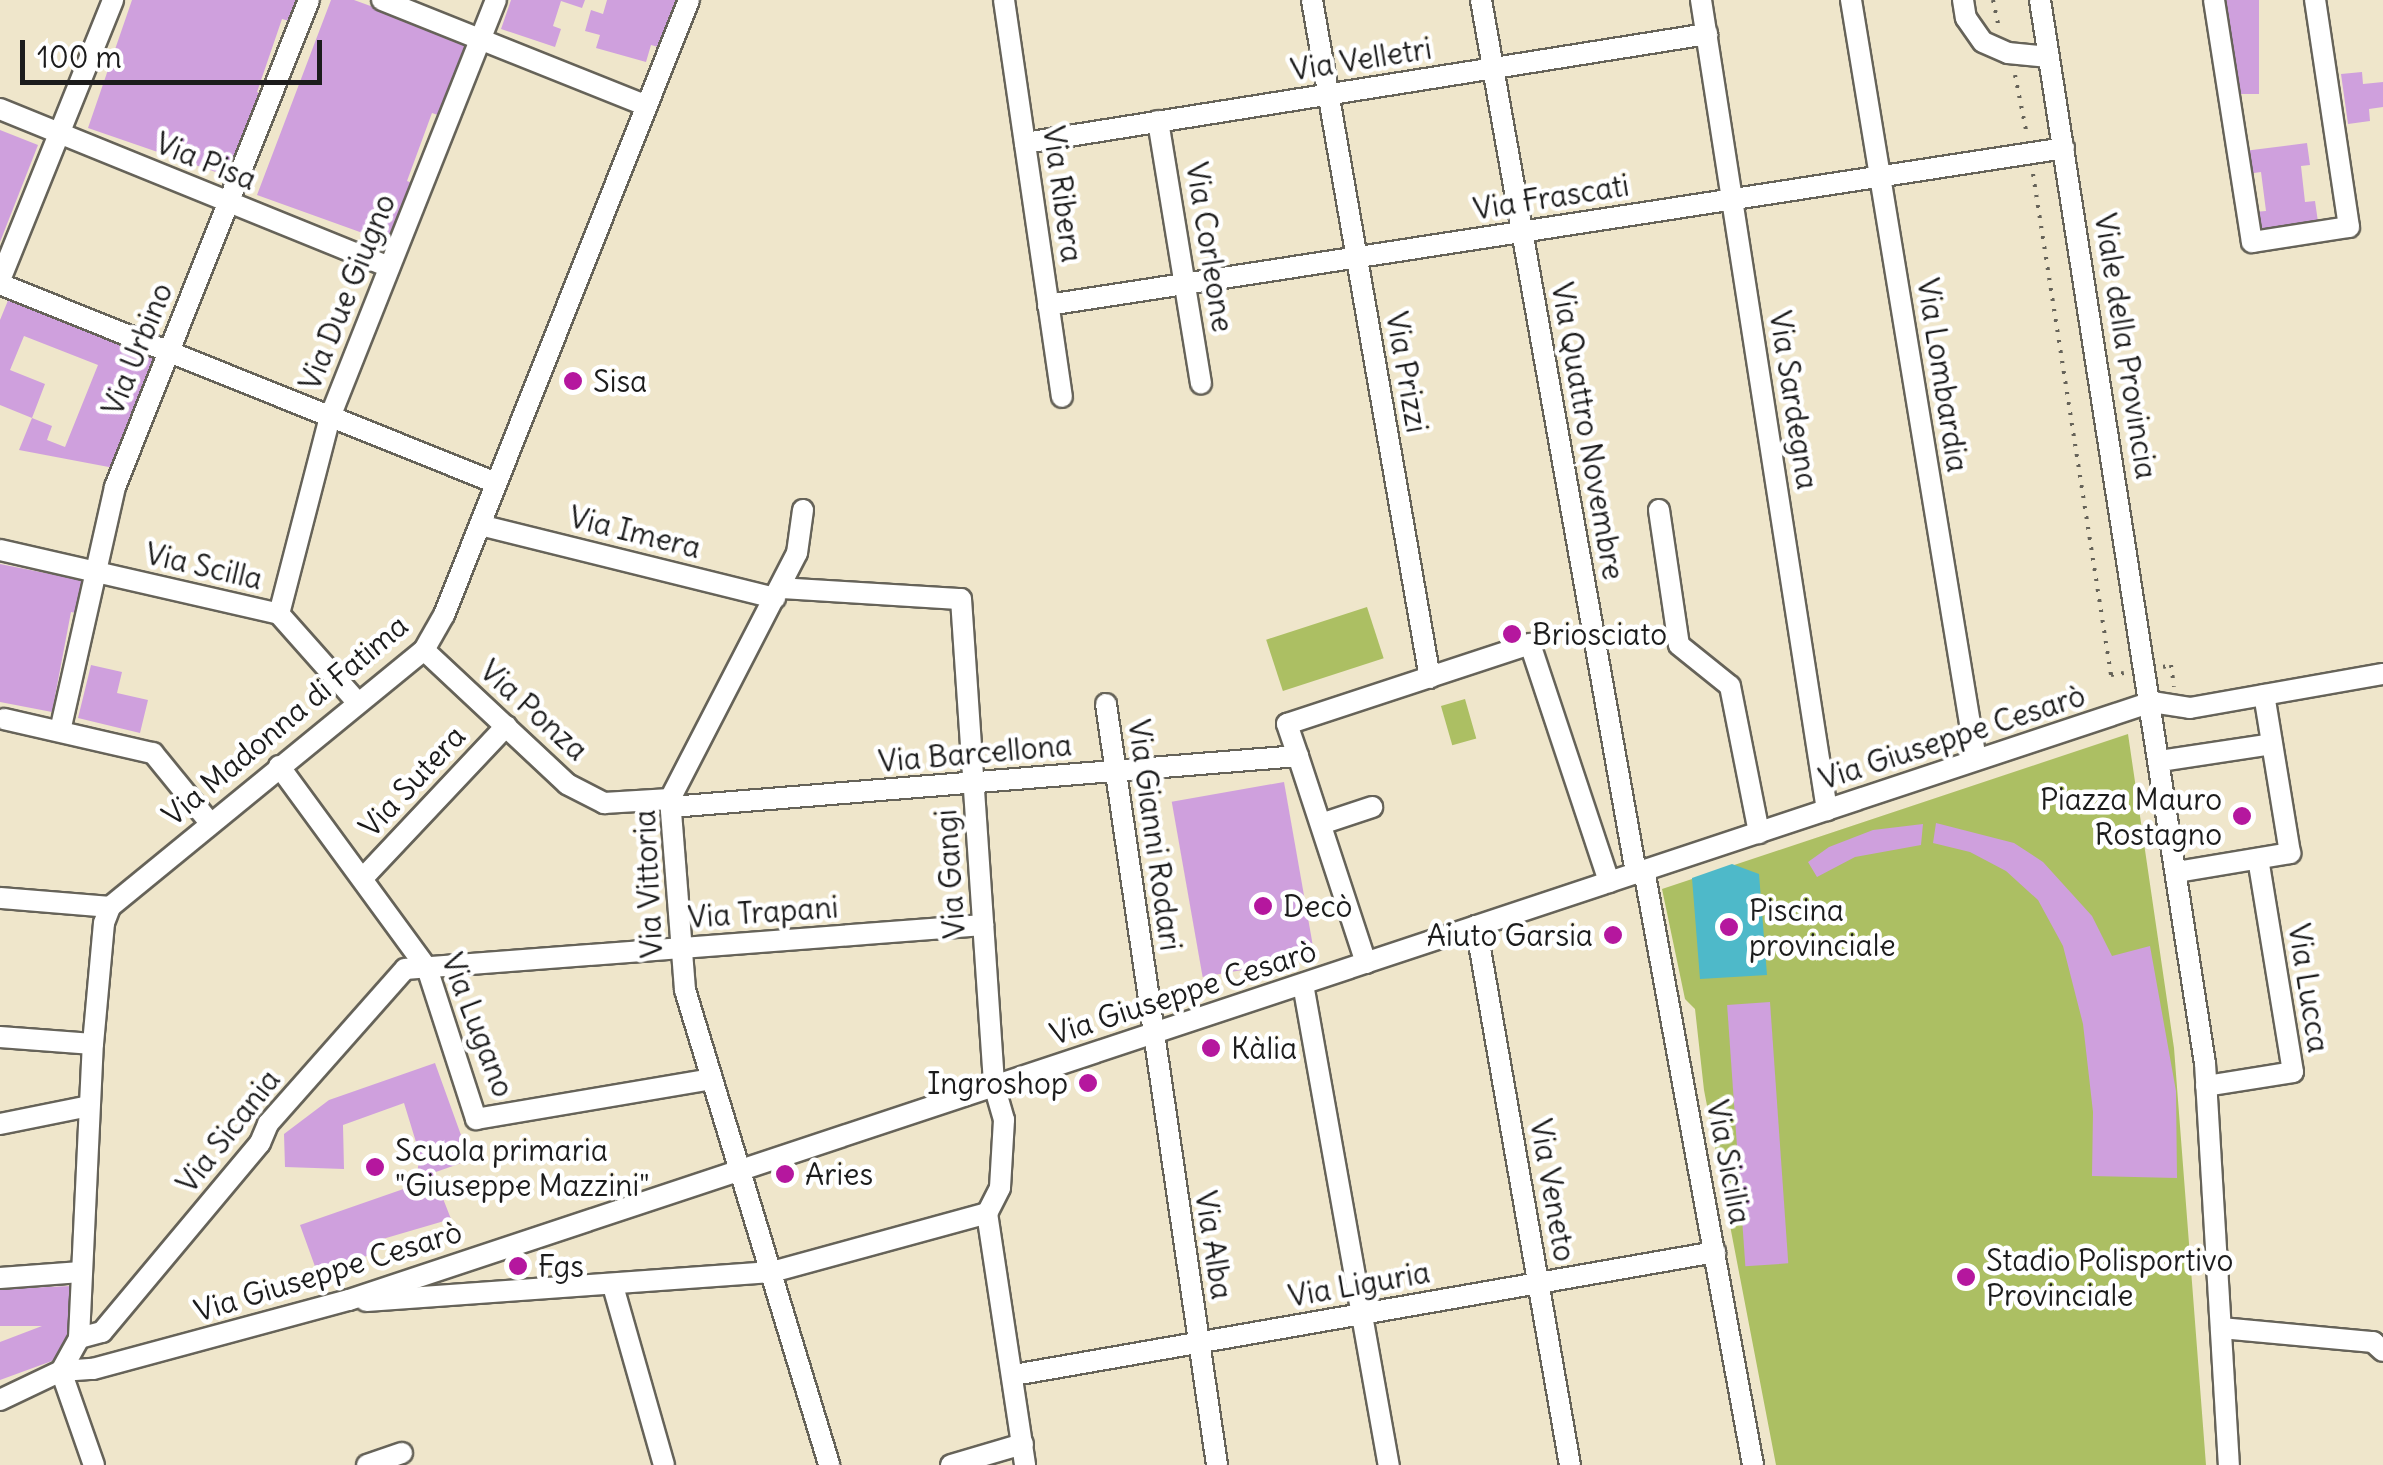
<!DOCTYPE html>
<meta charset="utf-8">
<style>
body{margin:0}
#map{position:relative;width:2383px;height:1465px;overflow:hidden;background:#efe6cb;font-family:Delius,sans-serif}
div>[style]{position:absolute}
.green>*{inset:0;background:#acbf63;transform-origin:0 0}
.water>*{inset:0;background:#4eb9c9}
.building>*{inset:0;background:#cfa0dd;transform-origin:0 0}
.path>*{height:4px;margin-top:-2px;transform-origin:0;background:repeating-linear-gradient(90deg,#666359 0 2.5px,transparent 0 10.5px)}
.roads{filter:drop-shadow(2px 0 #666359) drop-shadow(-2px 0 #666359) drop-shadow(0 2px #666359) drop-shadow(0 -2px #666359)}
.minor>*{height:20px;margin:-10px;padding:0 10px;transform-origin:10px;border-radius:10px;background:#fff}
.dots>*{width:28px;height:28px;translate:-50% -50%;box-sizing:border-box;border:5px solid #fff;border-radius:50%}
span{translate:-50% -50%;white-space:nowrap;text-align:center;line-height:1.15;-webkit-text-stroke:9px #fff;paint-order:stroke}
.street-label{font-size:30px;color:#1c1c1c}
.poi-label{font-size:30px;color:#1c1c1c}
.left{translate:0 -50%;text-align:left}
.right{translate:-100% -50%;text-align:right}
.scale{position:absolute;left:20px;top:40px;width:302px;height:45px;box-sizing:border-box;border:5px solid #1c1c1c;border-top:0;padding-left:12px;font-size:30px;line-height:35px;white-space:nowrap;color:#1c1c1c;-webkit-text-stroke:8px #fff;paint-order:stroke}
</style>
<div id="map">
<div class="green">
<div style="left:1367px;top:607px;width:54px;height:106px;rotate:72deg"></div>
<div style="left:1465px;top:699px;width:41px;height:25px;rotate:74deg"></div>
<div style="clip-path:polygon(2128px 734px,2174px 1048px,2206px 1465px,1776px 1465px,1704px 1090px,1695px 1009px,1685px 999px,1662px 889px)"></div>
</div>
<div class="water">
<div style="clip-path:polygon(1732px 864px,1759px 874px,1767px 975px,1700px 979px,1692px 878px)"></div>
</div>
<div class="building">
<div style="clip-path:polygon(132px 0,301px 0,293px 22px,282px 19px,257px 92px,265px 95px,236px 179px,88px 128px)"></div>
<div style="clip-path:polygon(331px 0,354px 0,467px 41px,441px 116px,432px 113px,407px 181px,418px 185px,396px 245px,257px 195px)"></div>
<div style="clip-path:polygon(511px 0,585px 0,582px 8px,561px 1px,553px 26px,561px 29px,555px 47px,501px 29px)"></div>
<div style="clip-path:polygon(607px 0,677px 0,662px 48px,651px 45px,646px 62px,596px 48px,600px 35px,585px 31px,591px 10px,603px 14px)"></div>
<div style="left:2223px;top:0;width:36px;height:94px"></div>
<div style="clip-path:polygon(2362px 72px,2363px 84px,2383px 82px,2383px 107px,2369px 109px,2370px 121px,2348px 124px,2341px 74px)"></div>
<div style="clip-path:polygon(0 130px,38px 145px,0 242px)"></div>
<div style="clip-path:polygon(2307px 143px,2310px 165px,2301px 166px,2305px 202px,2315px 201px,2318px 222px,2257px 230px,2254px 212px,2266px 211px,2261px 172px,2247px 174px,2244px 151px)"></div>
<div style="clip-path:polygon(9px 298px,158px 358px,114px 468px,19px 450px,32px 418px,52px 426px,47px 440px,65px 447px,98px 365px,24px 336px,10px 370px,45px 384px,32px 418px,0 405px,0 320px)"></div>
<div style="clip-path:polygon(0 564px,91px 582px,85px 615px,71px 612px,52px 712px,0 702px)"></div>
<div style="clip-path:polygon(91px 665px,122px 672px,117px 693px,148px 700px,140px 733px,78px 718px)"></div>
<div style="left:1284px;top:782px;width:178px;height:114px;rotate:80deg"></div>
<div style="clip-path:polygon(1936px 823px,2014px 843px,2043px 862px,2092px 916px,2112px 956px,2150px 946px,2176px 1091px,2177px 1178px,2092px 1176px,2093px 1112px,2083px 1024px,2063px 946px,2038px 900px,2006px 871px,1970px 852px,1933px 843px)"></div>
<div style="clip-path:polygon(1923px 824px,1921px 845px,1855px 857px,1817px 877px,1808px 862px,1829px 847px,1873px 830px)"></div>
<div style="left:1770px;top:1002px;width:262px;height:43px;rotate:86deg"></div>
<div style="clip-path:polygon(435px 1063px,470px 1160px,433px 1173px,451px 1219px,369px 1243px,373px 1254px,317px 1272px,300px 1225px,415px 1185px,420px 1155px,404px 1103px,343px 1125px,344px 1169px,285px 1167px,284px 1134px,329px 1100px)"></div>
<div style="clip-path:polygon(71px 1286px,71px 1354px,0 1380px,0 1342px,42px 1326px,0 1326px,0 1289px)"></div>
</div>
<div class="path">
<div style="left:1993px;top:0;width:30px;rotate:78deg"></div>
<div style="left:2015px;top:75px;width:61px;rotate:78.7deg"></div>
<div style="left:2033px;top:174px;width:507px;rotate:81.15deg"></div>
<div style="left:2111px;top:675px;width:13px;rotate:-9deg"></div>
<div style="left:2163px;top:667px;width:8px;rotate:-14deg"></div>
<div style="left:2171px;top:665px;width:22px;rotate:82deg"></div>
</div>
<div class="roads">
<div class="minor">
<div style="left:382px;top:0;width:285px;rotate:21.8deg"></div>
<div style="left:1004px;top:0;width:401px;rotate:81.7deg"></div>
<div style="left:1312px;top:0;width:688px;rotate:80.13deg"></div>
<div style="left:1481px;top:0;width:887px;rotate:79.93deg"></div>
<div style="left:1701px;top:0;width:820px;rotate:81.16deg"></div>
<div style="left:1851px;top:0;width:770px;rotate:80.66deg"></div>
<div style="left:1963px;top:0;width:18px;rotate:81deg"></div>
<div style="left:1966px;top:18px;width:29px;rotate:55deg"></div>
<div style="left:1983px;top:42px;width:27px;rotate:24deg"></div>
<div style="left:2008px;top:53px;width:41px;rotate:5.6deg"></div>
<div style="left:2040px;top:0;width:1076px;rotate:81.18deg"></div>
<div style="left:2205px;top:1063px;width:403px;rotate:86.6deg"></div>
<div style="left:2214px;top:0;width:245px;rotate:81.1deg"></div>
<div style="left:2252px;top:242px;width:98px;rotate:-8.8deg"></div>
<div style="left:2349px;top:227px;width:230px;rotate:-98.5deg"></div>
<div style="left:0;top:109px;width:420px;rotate:22.1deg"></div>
<div style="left:1158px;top:121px;width:266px;rotate:80.7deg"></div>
<div style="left:1025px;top:143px;width:691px;rotate:-9.08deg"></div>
<div style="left:0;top:280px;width:302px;rotate:-68deg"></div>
<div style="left:0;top:284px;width:534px;rotate:21.86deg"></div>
<div style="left:1048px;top:305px;width:1028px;rotate:-8.78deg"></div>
<div style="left:803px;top:510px;width:43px;rotate:97.9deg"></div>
<div style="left:797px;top:553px;width:277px;rotate:117.3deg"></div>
<div style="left:670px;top:799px;width:192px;rotate:85.5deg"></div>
<div style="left:685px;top:990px;width:496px;rotate:73.1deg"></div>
<div style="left:1659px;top:510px;width:136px;rotate:81.6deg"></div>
<div style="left:1679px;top:645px;width:65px;rotate:38.8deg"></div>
<div style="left:1730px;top:686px;width:150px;rotate:78.8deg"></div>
<div style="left:480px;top:525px;width:304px;rotate:13.9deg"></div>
<div style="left:0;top:550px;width:286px;rotate:12.9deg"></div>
<div style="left:279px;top:614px;width:119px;rotate:48.4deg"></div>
<div style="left:780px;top:588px;width:181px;rotate:3.5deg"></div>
<div style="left:961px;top:599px;width:487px;rotate:86.1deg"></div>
<div style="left:994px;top:1085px;width:36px;rotate:74deg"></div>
<div style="left:1004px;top:1120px;width:68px;rotate:93.4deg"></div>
<div style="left:1000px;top:1188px;width:28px;rotate:117deg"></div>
<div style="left:279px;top:614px;width:203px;rotate:-75.5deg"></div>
<div style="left:330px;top:417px;width:449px;rotate:-68.3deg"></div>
<div style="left:424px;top:650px;width:196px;rotate:43.1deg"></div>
<div style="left:567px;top:784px;width:42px;rotate:27.2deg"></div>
<div style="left:604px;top:803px;width:66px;rotate:-3.5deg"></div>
<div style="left:1106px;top:704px;width:769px;rotate:81.7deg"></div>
<div style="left:4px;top:719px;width:153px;rotate:12.9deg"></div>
<div style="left:153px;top:753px;width:90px;rotate:50.8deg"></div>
<div style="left:60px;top:731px;width:250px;rotate:-77.3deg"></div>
<div style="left:115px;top:487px;width:524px;rotate:-68.28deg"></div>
<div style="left:1298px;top:756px;width:34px;rotate:-109deg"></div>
<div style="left:1287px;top:724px;width:256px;rotate:-18.2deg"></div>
<div style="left:1530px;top:644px;width:251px;rotate:71.6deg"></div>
<div style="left:2160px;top:761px;width:113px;rotate:-8.6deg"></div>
<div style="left:279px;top:766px;width:250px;rotate:53.8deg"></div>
<div style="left:427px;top:968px;width:159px;rotate:72deg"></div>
<div style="left:476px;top:1119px;width:239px;rotate:-9.6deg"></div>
<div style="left:671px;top:807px;width:629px;rotate:-4.65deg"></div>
<div style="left:1298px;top:756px;width:218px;rotate:71.8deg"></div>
<div style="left:1321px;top:824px;width:54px;rotate:-18.4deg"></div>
<div style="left:1644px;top:870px;width:605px;rotate:79.62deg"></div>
<div style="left:2177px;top:872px;width:115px;rotate:-9.5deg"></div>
<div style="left:2290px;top:853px;width:160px;rotate:-99.3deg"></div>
<div style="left:363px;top:878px;width:209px;rotate:-46.7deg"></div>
<div style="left:0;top:898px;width:110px;rotate:4.7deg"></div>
<div style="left:1476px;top:926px;width:547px;rotate:80.11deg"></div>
<div style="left:1303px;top:984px;width:489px;rotate:79.9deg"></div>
<div style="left:0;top:1037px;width:93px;rotate:4.3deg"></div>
<div style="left:2206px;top:1086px;width:88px;rotate:-9.1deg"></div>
<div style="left:2293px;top:1072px;width:216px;rotate:-99.3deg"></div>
<div style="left:0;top:1124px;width:91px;rotate:-11.4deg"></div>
<div style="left:987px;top:1213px;width:255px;rotate:81.4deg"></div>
<div style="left:0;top:1278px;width:81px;rotate:-4.2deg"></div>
<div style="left:613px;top:1286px;width:186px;rotate:74.1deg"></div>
<div style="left:366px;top:1301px;width:407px;rotate:-4.1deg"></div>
<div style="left:772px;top:1272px;width:223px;rotate:-15.3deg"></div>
<div style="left:2221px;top:1328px;width:153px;rotate:5.3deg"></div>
<div style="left:2373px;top:1342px;width:13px;rotate:42deg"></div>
<div style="left:79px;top:1338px;width:24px;rotate:-15deg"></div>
<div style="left:102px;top:1332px;width:246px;rotate:-50.1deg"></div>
<div style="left:260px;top:1143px;width:21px;rotate:-67deg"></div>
<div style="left:268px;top:1124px;width:207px;rotate:-48.5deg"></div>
<div style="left:405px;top:969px;width:580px;rotate:-4.35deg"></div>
<div style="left:61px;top:1371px;width:32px;rotate:-4deg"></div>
<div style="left:93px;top:1369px;width:265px;rotate:-15.1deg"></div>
<div style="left:349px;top:1300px;width:1900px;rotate:-18.35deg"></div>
<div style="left:2152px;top:702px;width:38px;rotate:9deg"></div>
<div style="left:2190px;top:708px;width:196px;rotate:-10deg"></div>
<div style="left:61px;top:1371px;width:100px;rotate:70.7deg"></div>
<div style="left:1014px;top:1375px;width:712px;rotate:-9.95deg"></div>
<div style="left:0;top:1400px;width:68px;rotate:-25.4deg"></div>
<div style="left:61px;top:1371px;width:38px;rotate:-61deg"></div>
<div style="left:79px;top:1338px;width:294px;rotate:-87.3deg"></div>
<div style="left:93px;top:1044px;width:121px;rotate:-84.8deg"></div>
<div style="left:104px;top:923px;width:17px;rotate:-69deg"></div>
<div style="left:110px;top:907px;width:406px;rotate:-39.3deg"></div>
<div style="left:424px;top:650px;width:40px;rotate:-60.3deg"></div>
<div style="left:444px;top:615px;width:662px;rotate:-68.28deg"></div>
<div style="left:367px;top:1465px;width:37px;rotate:-19deg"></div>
<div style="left:951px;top:1465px;width:75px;rotate:-16.3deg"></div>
</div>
</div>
<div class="dots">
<div style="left:573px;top:381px;background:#b5179e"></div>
<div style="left:1512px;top:634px;background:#b5179e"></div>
<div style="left:2242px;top:816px;background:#b5179e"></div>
<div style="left:1263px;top:906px;background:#b5179e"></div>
<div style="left:1729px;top:927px;background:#b5179e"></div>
<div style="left:1613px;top:935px;background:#b5179e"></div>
<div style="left:1211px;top:1048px;background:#b5179e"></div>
<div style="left:1088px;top:1083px;background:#b5179e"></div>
<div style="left:375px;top:1167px;background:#b5179e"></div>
<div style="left:785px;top:1174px;background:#b5179e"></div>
<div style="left:518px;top:1266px;background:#b5179e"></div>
<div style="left:1966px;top:1277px;background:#b5179e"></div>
</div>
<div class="street-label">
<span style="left:1361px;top:59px;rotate:-9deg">Via Velletri</span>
<span style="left:206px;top:161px;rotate:22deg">Via Pisa</span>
<span style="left:1063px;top:194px;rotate:82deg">Via Ribera</span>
<span style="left:1551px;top:197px;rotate:-9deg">Via Frascati</span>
<span style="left:1210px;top:247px;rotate:81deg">Via Corleone</span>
<span style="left:347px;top:292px;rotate:-68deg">Via Due Giugno</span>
<span style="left:2126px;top:346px;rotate:81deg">Viale della Provincia</span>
<span style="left:137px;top:349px;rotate:-68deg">Via Urbino</span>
<span style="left:1407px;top:372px;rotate:80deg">Via Prizzi</span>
<span style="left:1943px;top:375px;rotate:81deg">Via Lombardia</span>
<span style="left:1794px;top:400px;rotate:81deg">Via Sardegna</span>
<span style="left:1588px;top:431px;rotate:80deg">Via Quattro Novembre</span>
<span style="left:635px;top:532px;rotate:14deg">Via Imera</span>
<span style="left:204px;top:566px;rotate:13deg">Via Scilla</span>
<span style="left:534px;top:710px;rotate:42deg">Via Ponza</span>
<span style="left:285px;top:720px;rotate:-40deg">Via Madonna di Fatima</span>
<span style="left:1952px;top:737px;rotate:-18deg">Via Giuseppe Cesarò</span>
<span style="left:975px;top:753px;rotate:-5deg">Via Barcellona</span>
<span style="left:412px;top:781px;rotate:-47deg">Via Sutera</span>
<span style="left:1155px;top:835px;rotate:82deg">Via Gianni Rodari</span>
<span style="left:950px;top:874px;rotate:-94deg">Via Gangi</span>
<span style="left:648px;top:884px;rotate:-93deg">Via Vittoria</span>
<span style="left:763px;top:912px;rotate:-4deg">Via Trapani</span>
<span style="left:2309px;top:988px;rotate:81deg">Via Lucca</span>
<span style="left:1183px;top:992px;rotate:-18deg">Via Giuseppe Cesarò</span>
<span style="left:478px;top:1025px;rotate:69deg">Via Lugano</span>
<span style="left:228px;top:1131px;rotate:-52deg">Via Sicania</span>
<span style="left:1729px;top:1162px;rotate:79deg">Via Sicilia</span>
<span style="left:1553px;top:1190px;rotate:80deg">Via Veneto</span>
<span style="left:1214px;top:1245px;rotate:81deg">Via Alba</span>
<span style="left:328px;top:1271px;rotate:-17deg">Via Giuseppe Cesarò</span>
<span style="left:1359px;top:1284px;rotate:-10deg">Via Liguria</span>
</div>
<div class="poi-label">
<span class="left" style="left:593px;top:381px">Sisa</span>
<span class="left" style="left:1532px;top:634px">Briosciato</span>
<span class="right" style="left:2222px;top:816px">Piazza Mauro<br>Rostagno</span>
<span class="left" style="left:1283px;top:906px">Decò</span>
<span class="left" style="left:1749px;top:927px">Piscina<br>provinciale</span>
<span class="right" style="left:1593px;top:935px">Aiuto Garsia</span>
<span class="left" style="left:1231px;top:1048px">Kàlia</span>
<span class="right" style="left:1068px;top:1083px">Ingroshop</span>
<span class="left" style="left:395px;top:1167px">Scuola primaria<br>"Giuseppe Mazzini"</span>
<span class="left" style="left:805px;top:1174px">Aries</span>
<span class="left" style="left:1986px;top:1277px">Stadio Polisportivo<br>Provinciale</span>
<span class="left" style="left:538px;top:1266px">Fgs</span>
</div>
<div class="scale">100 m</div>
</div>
